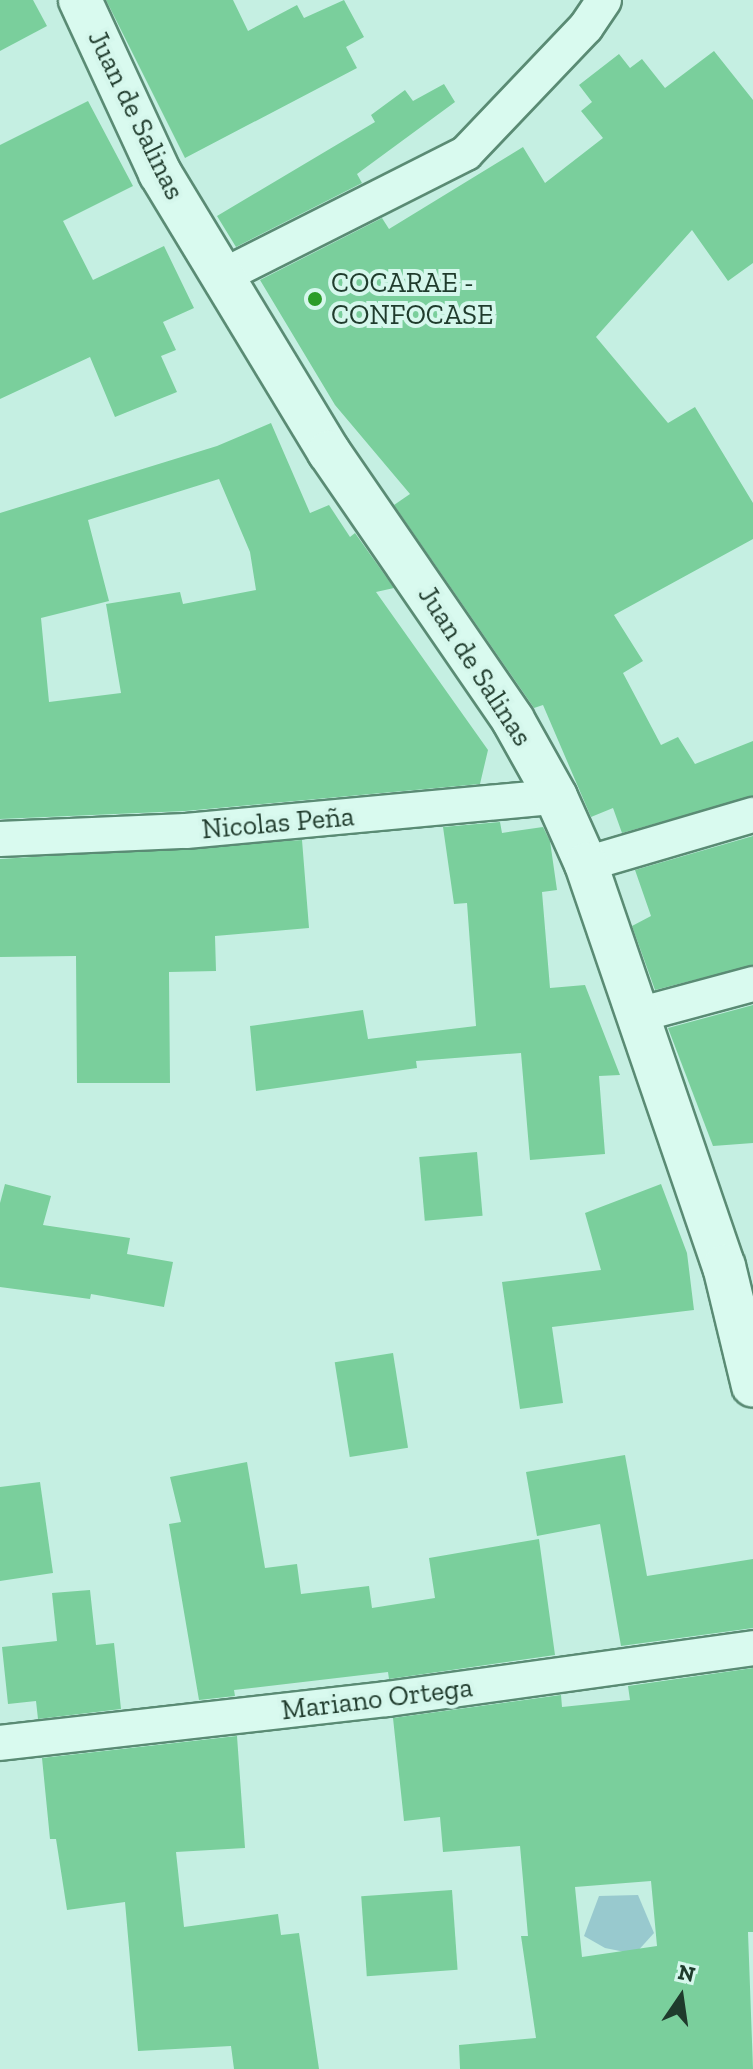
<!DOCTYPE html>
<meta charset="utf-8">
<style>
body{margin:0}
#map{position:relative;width:753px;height:2069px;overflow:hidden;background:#c5efe2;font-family:"Zilla Slab",serif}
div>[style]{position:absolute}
.green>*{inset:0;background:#98c9ce}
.building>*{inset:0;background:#7acf9c;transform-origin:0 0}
.roads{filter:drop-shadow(2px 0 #5a8b74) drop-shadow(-2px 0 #5a8b74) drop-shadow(0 2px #5a8b74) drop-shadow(0 -2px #5a8b74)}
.minor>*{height:34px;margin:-17px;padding:0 17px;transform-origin:17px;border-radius:17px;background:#d9faef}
.tertiary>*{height:42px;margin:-21px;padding:0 21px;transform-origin:21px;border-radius:21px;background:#d9faef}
.dots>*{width:22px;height:22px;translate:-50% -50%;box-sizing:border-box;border:4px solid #d5f7ec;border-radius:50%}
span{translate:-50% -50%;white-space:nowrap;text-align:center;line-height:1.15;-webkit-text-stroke:8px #d5f7ec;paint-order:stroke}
.street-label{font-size:28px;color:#1f3b2c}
.poi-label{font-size:28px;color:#1f3b2c}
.left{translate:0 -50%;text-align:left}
.north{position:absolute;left:641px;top:1957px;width:80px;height:80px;-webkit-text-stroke:6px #d5f7ec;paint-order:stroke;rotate:13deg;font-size:22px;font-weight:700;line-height:32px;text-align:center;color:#1f3b2c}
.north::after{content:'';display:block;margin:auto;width:28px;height:36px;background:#1f3b2c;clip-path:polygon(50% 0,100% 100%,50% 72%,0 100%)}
</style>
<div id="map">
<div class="green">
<div style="clip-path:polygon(638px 1895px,654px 1933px,635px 1954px,605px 1948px,584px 1936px,599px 1896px)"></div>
</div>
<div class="building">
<div style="clip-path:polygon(0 0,33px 0,47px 26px,0 51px)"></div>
<div style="clip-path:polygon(106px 0,233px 0,248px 31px,297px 5px,304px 18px,344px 0,364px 37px,346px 47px,357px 68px,185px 158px)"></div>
<div style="clip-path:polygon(714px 51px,753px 100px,753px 263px,728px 281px,692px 230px,596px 337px,668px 423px,695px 407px,753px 503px,753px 539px,614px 615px,643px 661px,623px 673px,661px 745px,678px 737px,695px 764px,753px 741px,753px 796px,622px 833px,613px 808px,591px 817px,543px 705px,534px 708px,394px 505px,410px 494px,335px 405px,260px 280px,382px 218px,389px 229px,523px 147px,545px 183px,603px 138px,581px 111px,592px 102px,579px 85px,619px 54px,630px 68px,642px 59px,665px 88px)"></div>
<div style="clip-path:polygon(444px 84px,455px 102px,357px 174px,362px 183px,236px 247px,217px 216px,375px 122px,371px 115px,405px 90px,413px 101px)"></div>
<div style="clip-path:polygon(88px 101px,133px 186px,63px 221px,93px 280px,164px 246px,194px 308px,163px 322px,176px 350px,161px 356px,177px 392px,115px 417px,90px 357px,0 399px,0 145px)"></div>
<div style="clip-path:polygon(evenodd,271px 423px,310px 513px,329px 505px,350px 537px,355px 533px,394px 588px,376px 592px,488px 750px,480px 784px,185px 811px,0 819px,0 513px,217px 446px,271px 423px,219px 479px,250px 552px,256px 590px,183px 604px,180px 592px,106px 604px,121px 693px,49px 702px,41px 618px,109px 601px,88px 520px,219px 479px)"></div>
<div style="clip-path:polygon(500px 822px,502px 833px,543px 827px,550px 841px,557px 890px,542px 892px,550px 988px,585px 985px,620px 1075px,599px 1076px,605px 1154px,530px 1160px,521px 1053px,416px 1061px,417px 1068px,256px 1091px,250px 1026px,363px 1010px,368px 1039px,476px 1026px,467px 903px,454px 904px,443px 827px)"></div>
<div style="clip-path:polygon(753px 836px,753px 965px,655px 990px,632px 926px,651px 916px,635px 870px)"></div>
<div style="clip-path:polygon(302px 840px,309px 928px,215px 936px,216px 971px,169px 972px,170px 1083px,77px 1083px,76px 956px,0 957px,0 859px)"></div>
<div style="clip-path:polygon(753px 1005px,753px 1143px,713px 1146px,668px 1028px)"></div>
<div style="left:477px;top:1152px;width:64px;height:58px;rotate:85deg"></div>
<div style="clip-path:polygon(5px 1184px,51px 1196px,43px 1225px,130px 1238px,127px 1254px,173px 1262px,164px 1307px,91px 1294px,90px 1299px,0 1287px,0 1203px)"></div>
<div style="clip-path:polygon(661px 1184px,687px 1253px,694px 1310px,552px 1327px,563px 1403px,520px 1409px,502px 1282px,601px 1270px,585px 1213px)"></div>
<div style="left:393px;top:1353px;width:96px;height:59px;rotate:81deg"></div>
<div style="clip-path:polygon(625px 1455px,647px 1576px,753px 1559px,753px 1628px,621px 1646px,600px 1524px,537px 1536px,526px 1472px)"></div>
<div style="clip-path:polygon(247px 1462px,265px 1568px,297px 1564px,301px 1594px,369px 1586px,372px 1608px,435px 1598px,429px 1558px,539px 1539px,555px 1655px,389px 1679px,388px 1672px,234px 1690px,235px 1696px,199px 1700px,169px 1524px,181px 1522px,170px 1477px)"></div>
<div style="clip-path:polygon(40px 1482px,53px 1573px,0 1581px,0 1487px)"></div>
<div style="clip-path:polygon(90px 1590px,96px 1645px,114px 1643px,121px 1709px,38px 1719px,36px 1701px,8px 1704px,2px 1647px,57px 1641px,52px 1593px)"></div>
<div style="clip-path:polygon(evenodd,753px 1668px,753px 1932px,748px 1932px,753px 2069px,460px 2069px,459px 2045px,536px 2038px,521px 1936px,528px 1936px,520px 1846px,443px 1852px,440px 1817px,404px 1821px,393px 1718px,561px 1695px,562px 1707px,630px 1700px,628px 1686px,753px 1668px,651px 1881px,657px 1946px,582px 1957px,575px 1887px,651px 1881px)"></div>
<div style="clip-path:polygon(237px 1736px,245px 1848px,176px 1852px,184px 1927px,278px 1914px,281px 1935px,299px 1933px,319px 2069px,234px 2069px,231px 2046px,138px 2051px,125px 1902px,67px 1910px,56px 1839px,50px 1839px,42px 1758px)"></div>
<div style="left:452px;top:1890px;width:80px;height:91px;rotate:86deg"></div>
</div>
<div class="roads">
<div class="minor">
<div style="left:223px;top:276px;width:272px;rotate:-26.8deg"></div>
<div style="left:466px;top:153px;width:174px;rotate:-46.4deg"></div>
<div style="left:586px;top:27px;width:32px;rotate:-56deg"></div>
<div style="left:0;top:839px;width:186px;rotate:-2.5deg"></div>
<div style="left:186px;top:831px;width:372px;rotate:-5.3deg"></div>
<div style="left:586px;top:864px;width:174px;rotate:-16.4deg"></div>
<div style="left:638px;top:1015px;width:119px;rotate:-15.1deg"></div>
<div style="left:0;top:1743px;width:389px;rotate:-6.5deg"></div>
<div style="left:387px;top:1699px;width:370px;rotate:-7.9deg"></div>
</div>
<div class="tertiary">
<div style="left:80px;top:0;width:191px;rotate:65.2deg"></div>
<div style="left:160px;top:173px;width:326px;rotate:58.8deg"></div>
<div style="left:329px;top:452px;width:325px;rotate:55.5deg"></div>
<div style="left:513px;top:720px;width:88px;rotate:60.8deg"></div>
<div style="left:556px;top:797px;width:73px;rotate:65.9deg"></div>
<div style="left:586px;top:864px;width:425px;rotate:71.1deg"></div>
<div style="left:724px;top:1266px;width:123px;rotate:76.4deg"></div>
</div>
</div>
<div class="dots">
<div style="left:315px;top:299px;background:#2b9c29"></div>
</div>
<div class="street-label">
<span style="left:136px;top:115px;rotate:64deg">Juan de Salinas</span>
<span style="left:475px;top:666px;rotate:57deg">Juan de Salinas</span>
<span style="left:278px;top:823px;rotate:-5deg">Nicolas Peña</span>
<span style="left:377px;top:1699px;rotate:-7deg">Mariano Ortega</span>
</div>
<div class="poi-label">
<span class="left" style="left:331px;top:299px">COCARAE -<br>CONFOCASE</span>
</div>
<div class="north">N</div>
</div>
